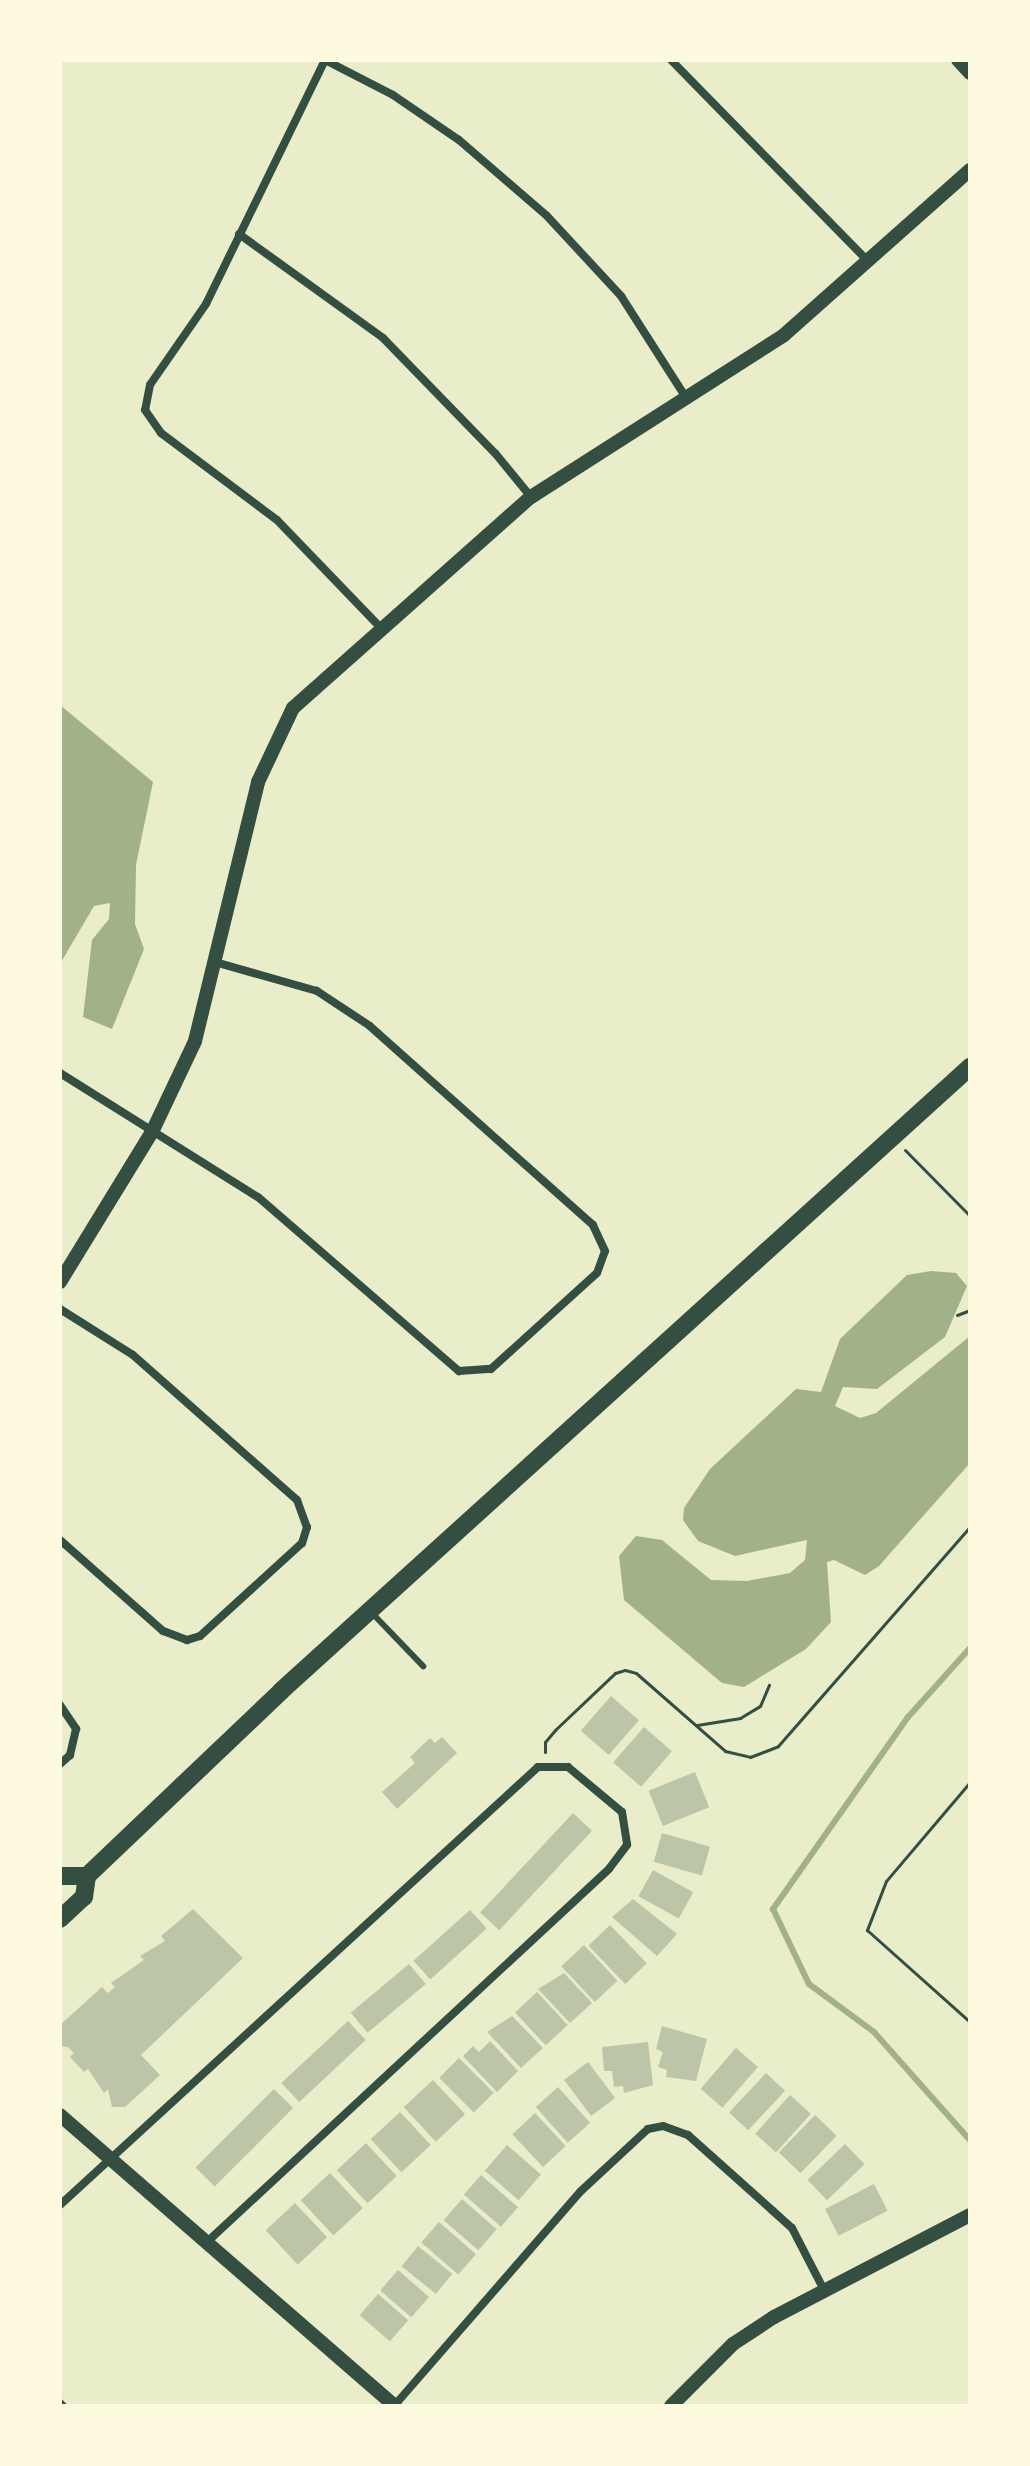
<!DOCTYPE html>
<style>
body{margin:0}
#map{position:relative;width:1030px;height:2466px;overflow:hidden;background:#e9edc9;font-family:Poppins,sans-serif}
div>[style]{position:absolute}
.water>*{inset:0;background:#a3b18a}
.stream>*{height:6px;margin:-3px;padding:0 3px;transform-origin:3px;border-radius:3px;background:#a3b18a}
.building>*{inset:0;background:#bcc5a7;transform-origin:0 0}
.path>*{height:3px;margin:-1.5px;padding:0 1.5px;transform-origin:1.5px;border-radius:1.5px;background:#344e41}
.service>*{height:6px;margin:-3px;padding:0 3px;transform-origin:3px;border-radius:3px;background:#344e41}
.minor>*{height:8px;margin:-4px;padding:0 4px;transform-origin:4px;border-radius:4px;background:#344e41}
.tertiary>*{height:14px;margin:-7px;padding:0 7px;transform-origin:7px;border-radius:7px;background:#344e41}
.primary>*{height:18px;margin:-9px;padding:0 9px;transform-origin:9px;border-radius:9px;background:#344e41}
span{translate:-50% -50%;white-space:nowrap;text-align:center;line-height:1.15;-webkit-text-stroke:6px #fefae0;paint-order:stroke}
.frame{position:absolute;inset:0;border:62px solid #fefae0;pointer-events:none}
</style>
<div id="map">
<div class="water">
<div style="clip-path:polygon(60px 705px,153px 782px,136px 865px,135px 924px,144px 949px,112px 1029px,83px 1017px,92px 940px,109px 919px,110px 903px,94px 906px,60px 964px)"></div>
<div style="clip-path:polygon(931px 1271px,956px 1273px,967px 1286px,945px 1337px,877px 1389px,843px 1387px,835px 1406px,860px 1418px,876px 1413px,970px 1336px,970px 1463px,879px 1566px,865px 1575px,834px 1560px,827px 1562px,831px 1622px,806px 1649px,744px 1687px,722px 1683px,624px 1600px,619px 1556px,636px 1536px,662px 1540px,711px 1580px,747px 1581px,790px 1573px,805px 1560px,807px 1540px,735px 1556px,698px 1541px,683px 1520px,684px 1508px,710px 1469px,796px 1389px,821px 1392px,840px 1339px,907px 1275px)"></div>
</div>
<div class="stream">
<div style="left:970px;top:1648px;width:93px;rotate:131.9deg"></div>
<div style="left:908px;top:1717px;width:235px;rotate:125.1deg"></div>
<div style="left:773px;top:1909px;width:83px;rotate:64.4deg"></div>
<div style="left:809px;top:1984px;width:81px;rotate:36.4deg"></div>
<div style="left:874px;top:2032px;width:144px;rotate:48.4deg"></div>
</div>
<div class="building">
<div style="left:611px;top:1696px;width:37px;height:46px;rotate:41deg"></div>
<div style="left:644px;top:1727px;width:37px;height:47px;rotate:41deg"></div>
<div style="clip-path:polygon(442px 1737px,457px 1753px,397px 1809px,382px 1792px,415px 1763px,410px 1757px,430px 1738px,435px 1743px)"></div>
<div style="left:695px;top:1772px;width:38px;height:50px;rotate:68deg"></div>
<div style="left:573px;top:1813px;width:26px;height:136px;rotate:43deg"></div>
<div style="left:662px;top:1833px;width:50px;height:30px;rotate:16deg"></div>
<div style="left:653px;top:1870px;width:46px;height:30px;rotate:29deg"></div>
<div style="clip-path:polygon(633px 1899px,677px 1934px,657px 1956px,612px 1917px)"></div>
<div style="clip-path:polygon(193px 1909px,243px 1958px,141px 2055px,160px 2075px,125px 2107px,112px 2107px,108px 2089px,104px 2093px,88px 2069px,84px 2072px,70px 2057px,74px 2053px,68px 2047px,60px 2046px,60px 2025px,102px 1987px,108px 1993px,115px 1987px,111px 1983px,144px 1960px,140px 1956px,165px 1941px,161px 1936px)"></div>
<div style="left:470px;top:1910px;width:25px;height:76px;rotate:48deg"></div>
<div style="left:610px;top:1925px;width:53px;height:30px;rotate:46deg"></div>
<div style="left:584px;top:1945px;width:49px;height:31px;rotate:47deg"></div>
<div style="left:409px;top:1964px;width:26px;height:76px;rotate:50deg"></div>
<div style="clip-path:polygon(564px 1973px,592px 2003px,570px 2023px,538px 1989px)"></div>
<div style="left:537px;top:1992px;width:45px;height:30px;rotate:47deg"></div>
<div style="clip-path:polygon(512px 2016px,543px 2048px,521px 2068px,487px 2032px)"></div>
<div style="left:348px;top:2021px;width:26px;height:91px;rotate:47deg"></div>
<div style="clip-path:polygon(662px 2026px,707px 2039px,696px 2081px,666px 2077px,667px 2070px,658px 2067px,663px 2052px,656px 2049px)"></div>
<div style="clip-path:polygon(490px 2041px,518px 2071px,497px 2092px,463px 2056px,473px 2046px,479px 2052px)"></div>
<div style="clip-path:polygon(648px 2042px,653px 2085px,624px 2093px,623px 2086px,614px 2087px,612px 2071px,604px 2071px,602px 2047px)"></div>
<div style="left:736px;top:2048px;width:29px;height:54px;rotate:41deg"></div>
<div style="left:459px;top:2058px;width:49px;height:28px;rotate:45deg"></div>
<div style="left:588px;top:2062px;width:45px;height:30px;rotate:53deg"></div>
<div style="left:766px;top:2073px;width:26px;height:54px;rotate:43deg"></div>
<div style="left:433px;top:2080px;width:47px;height:40px;rotate:47deg"></div>
<div style="left:558px;top:2087px;width:48px;height:30px;rotate:48deg"></div>
<div style="left:274px;top:2089px;width:27px;height:111px;rotate:45deg"></div>
<div style="left:790px;top:2095px;width:28px;height:52px;rotate:42deg"></div>
<div style="left:400px;top:2112px;width:45px;height:40px;rotate:47deg"></div>
<div style="left:535px;top:2113px;width:45px;height:31px;rotate:47deg"></div>
<div style="left:815px;top:2115px;width:30px;height:52px;rotate:44deg"></div>
<div style="left:366px;top:2143px;width:45px;height:40px;rotate:47deg"></div>
<div style="left:845px;top:2144px;width:28px;height:52px;rotate:46deg"></div>
<div style="left:507px;top:2145px;width:45px;height:34px;rotate:41deg"></div>
<div style="left:330px;top:2173px;width:48px;height:40px;rotate:47deg"></div>
<div style="left:481px;top:2175px;width:49px;height:26px;rotate:41deg"></div>
<div style="left:874px;top:2184px;width:30px;height:55px;rotate:63deg"></div>
<div style="left:462px;top:2199px;width:46px;height:28px;rotate:41deg"></div>
<div style="left:295px;top:2203px;width:47px;height:40px;rotate:47deg"></div>
<div style="left:439px;top:2222px;width:49px;height:27px;rotate:41deg"></div>
<div style="left:418px;top:2246px;width:44px;height:26px;rotate:39deg"></div>
<div style="left:398px;top:2270px;width:41px;height:27px;rotate:41deg"></div>
<div style="left:378px;top:2294px;width:40px;height:28px;rotate:41deg"></div>
</div>
<div class="path">
<div style="left:905px;top:1150px;width:93px;rotate:45.4deg"></div>
<div style="left:957px;top:1315px;width:14px;rotate:-21deg"></div>
<div style="left:697px;top:1725px;width:44px;rotate:-9.2deg"></div>
<div style="left:740px;top:1718px;width:23px;rotate:-31deg"></div>
<div style="left:760px;top:1706px;width:23px;rotate:-67deg"></div>
<div style="left:545px;top:1752px;width:10px;rotate:-90deg"></div>
<div style="left:545px;top:1742px;width:16px;rotate:-50deg"></div>
<div style="left:555px;top:1730px;width:83px;rotate:-43.5deg"></div>
<div style="left:615px;top:1673px;width:10px;rotate:-17deg"></div>
<div style="left:625px;top:1670px;width:11px;rotate:15deg"></div>
<div style="left:636px;top:1673px;width:118px;rotate:41.2deg"></div>
<div style="left:725px;top:1751px;width:26px;rotate:13deg"></div>
<div style="left:750px;top:1757px;width:30px;rotate:-21deg"></div>
<div style="left:778px;top:1746px;width:291px;rotate:-48.8deg"></div>
<div style="left:970px;top:1782px;width:130px;rotate:130.3deg"></div>
<div style="left:886px;top:1881px;width:53px;rotate:111.2deg"></div>
<div style="left:867px;top:1930px;width:138px;rotate:41.8deg"></div>
</div>
<div class="service">
<div style="left:372px;top:1613px;width:74px;rotate:46.1deg"></div>
</div>
<div class="minor">
<div style="left:325px;top:60px;width:271px;rotate:116deg"></div>
<div style="left:206px;top:304px;width:98px;rotate:124.7deg"></div>
<div style="left:150px;top:385px;width:25px;rotate:101deg"></div>
<div style="left:145px;top:410px;width:28px;rotate:55deg"></div>
<div style="left:161px;top:433px;width:145px;rotate:36.9deg"></div>
<div style="left:277px;top:520px;width:149px;rotate:46.1deg"></div>
<div style="left:325px;top:60px;width:76px;rotate:27.2deg"></div>
<div style="left:393px;top:95px;width:80px;rotate:34.3deg"></div>
<div style="left:459px;top:140px;width:116px;rotate:40.8deg"></div>
<div style="left:547px;top:216px;width:109px;rotate:47.2deg"></div>
<div style="left:621px;top:296px;width:119px;rotate:57.4deg"></div>
<div style="left:671px;top:60px;width:280px;rotate:45.6deg"></div>
<div style="left:239px;top:234px;width:178px;rotate:35.8deg"></div>
<div style="left:383px;top:338px;width:161px;rotate:45.8deg"></div>
<div style="left:495px;top:453px;width:57px;rotate:50.7deg"></div>
<div style="left:60px;top:1073px;width:234px;rotate:32.1deg"></div>
<div style="left:258px;top:1197px;width:266px;rotate:40.9deg"></div>
<div style="left:459px;top:1371px;width:32px;rotate:-4deg"></div>
<div style="left:491px;top:1369px;width:143px;rotate:-42.2deg"></div>
<div style="left:597px;top:1273px;width:23px;rotate:-70deg"></div>
<div style="left:605px;top:1251px;width:29px;rotate:-115deg"></div>
<div style="left:593px;top:1225px;width:299px;rotate:-138.3deg"></div>
<div style="left:370px;top:1026px;width:64px;rotate:-146.6deg"></div>
<div style="left:317px;top:991px;width:103px;rotate:-164.2deg"></div>
<div style="left:60px;top:1309px;width:86px;rotate:32.2deg"></div>
<div style="left:133px;top:1355px;width:219px;rotate:41.5deg"></div>
<div style="left:297px;top:1500px;width:29px;rotate:70deg"></div>
<div style="left:307px;top:1527px;width:17px;rotate:107deg"></div>
<div style="left:302px;top:1543px;width:138px;rotate:137.6deg"></div>
<div style="left:200px;top:1636px;width:14px;rotate:163deg"></div>
<div style="left:187px;top:1640px;width:26px;rotate:-159deg"></div>
<div style="left:163px;top:1631px;width:137px;rotate:-138.5deg"></div>
<div style="left:60px;top:1705px;width:29px;rotate:56deg"></div>
<div style="left:76px;top:1729px;width:27px;rotate:103deg"></div>
<div style="left:70px;top:1755px;width:13px;rotate:138deg"></div>
<div style="left:60px;top:2205px;width:648px;rotate:-42.5deg"></div>
<div style="left:538px;top:1767px;width:30px"></div>
<div style="left:568px;top:1767px;width:70px;rotate:39.8deg"></div>
<div style="left:622px;top:1812px;width:33px;rotate:81deg"></div>
<div style="left:627px;top:1845px;width:30px;rotate:127deg"></div>
<div style="left:609px;top:1869px;width:548px;rotate:137.14deg"></div>
<div style="left:60px;top:2403px;width:4px;rotate:45deg"></div>
<div style="left:394px;top:2406px;width:285px;rotate:-49deg"></div>
<div style="left:581px;top:2191px;width:91px;rotate:-42.8deg"></div>
<div style="left:648px;top:2129px;width:15px;rotate:-11deg"></div>
<div style="left:663px;top:2126px;width:27px;rotate:20deg"></div>
<div style="left:688px;top:2135px;width:114px;rotate:41.8deg"></div>
<div style="left:773px;top:2211px;width:25px;rotate:42deg"></div>
<div style="left:792px;top:2228px;width:70px;rotate:62.7deg"></div>
</div>
<div class="tertiary">
<div style="left:958px;top:60px;width:18px;rotate:47deg"></div>
<div style="left:60px;top:1282px;width:178px;rotate:-58.5deg"></div>
<div style="left:153px;top:1130px;width:98px;rotate:-64.7deg"></div>
<div style="left:195px;top:1041px;width:267px;rotate:-76.3deg"></div>
<div style="left:258px;top:782px;width:82px;rotate:-64.7deg"></div>
<div style="left:293px;top:708px;width:318px;rotate:-41.6deg"></div>
<div style="left:531px;top:497px;width:300px;rotate:-32.6deg"></div>
<div style="left:784px;top:335px;width:249px;rotate:-41.6deg"></div>
<div style="left:60px;top:2115px;width:444px;rotate:41deg"></div>
<div style="left:671px;top:2406px;width:88px;rotate:-45deg"></div>
<div style="left:733px;top:2344px;width:49px;rotate:-33.4deg"></div>
<div style="left:774px;top:2317px;width:221px;rotate:-27.5deg"></div>
</div>
<div class="primary">
<div style="left:60px;top:1876px;width:27px"></div>
<div style="left:60px;top:1919px;width:33px;rotate:-43deg"></div>
<div style="left:84px;top:1897px;width:21px;rotate:-82deg"></div>
<div style="left:87px;top:1876px;width:268px;rotate:-43.6deg"></div>
<div style="left:281px;top:1691px;width:930px;rotate:-42.17deg"></div>
</div>
<div class="frame"></div>
</div>
